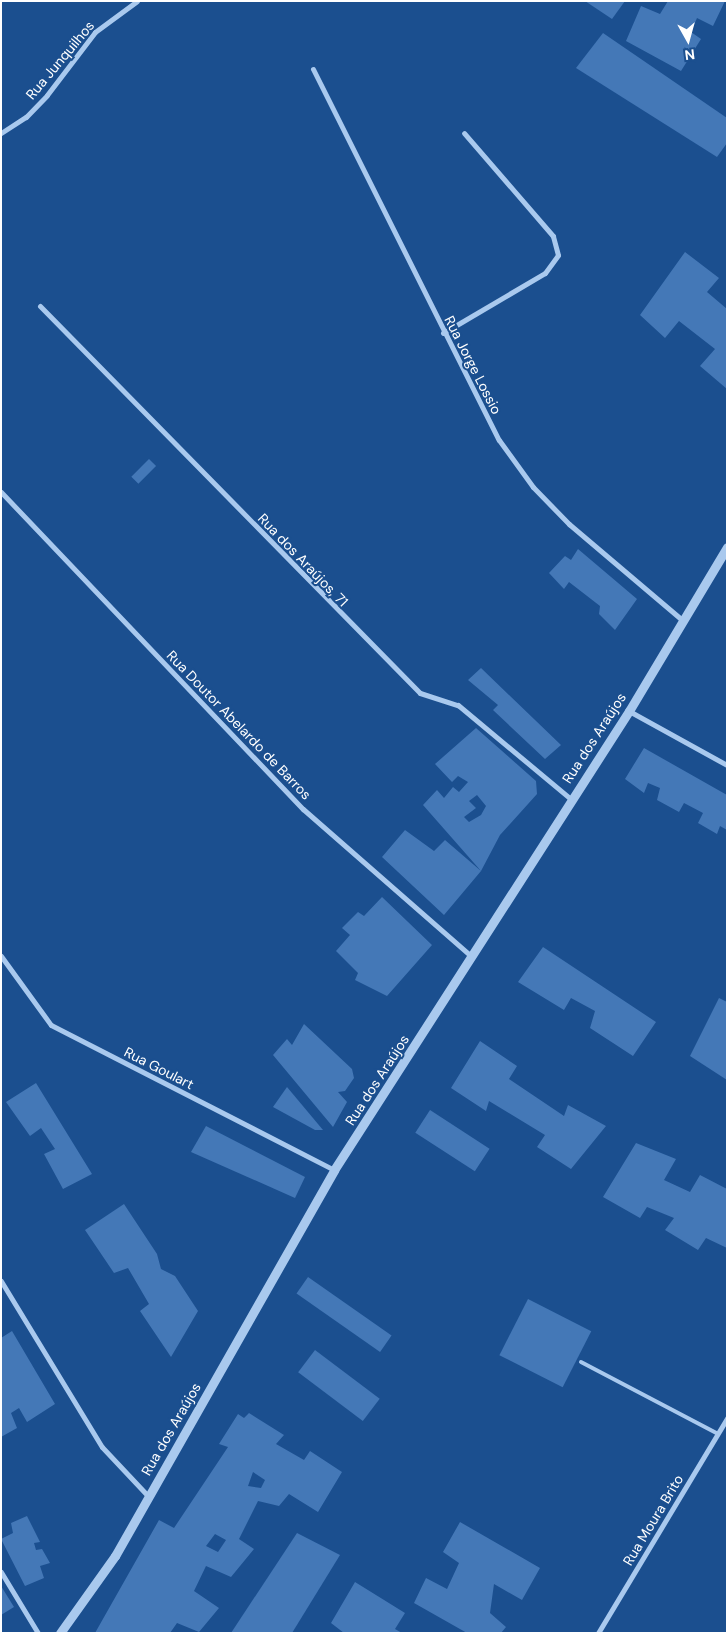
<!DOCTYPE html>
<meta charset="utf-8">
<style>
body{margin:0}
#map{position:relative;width:728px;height:1634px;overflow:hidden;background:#1b4f8f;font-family:"DM Sans",sans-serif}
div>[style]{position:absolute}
.building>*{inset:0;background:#4478b7;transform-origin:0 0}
.service>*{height:4px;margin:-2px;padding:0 2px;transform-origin:2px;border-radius:2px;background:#a9c9ee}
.minor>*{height:5px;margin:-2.5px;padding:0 2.5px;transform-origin:2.5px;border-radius:2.5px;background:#a9c9ee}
.tertiary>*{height:9px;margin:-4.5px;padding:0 4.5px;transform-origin:4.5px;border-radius:4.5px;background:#a9c9ee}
span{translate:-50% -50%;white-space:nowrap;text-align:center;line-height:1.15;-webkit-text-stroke:4px #1b4f8f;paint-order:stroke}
.street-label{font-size:14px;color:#fff}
.frame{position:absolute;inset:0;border:2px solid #fff;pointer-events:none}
.north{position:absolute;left:663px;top:15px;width:50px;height:50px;-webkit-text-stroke:4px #1b4f8f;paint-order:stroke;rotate:173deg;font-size:14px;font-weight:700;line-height:20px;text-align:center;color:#fff}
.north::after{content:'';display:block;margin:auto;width:18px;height:22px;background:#fff;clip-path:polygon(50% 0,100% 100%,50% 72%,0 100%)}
</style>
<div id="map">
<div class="building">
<div style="clip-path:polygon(585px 1px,625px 1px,612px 19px)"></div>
<div style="clip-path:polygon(668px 1px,725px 1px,713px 26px,697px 18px,691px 32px,701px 39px,681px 71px,626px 41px,641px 6px,660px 14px)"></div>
<div style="clip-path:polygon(603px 33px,727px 118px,727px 143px,717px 157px,576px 68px)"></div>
<div style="clip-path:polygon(685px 252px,719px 278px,707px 292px,727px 309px,727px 389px,700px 366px,715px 349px,679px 321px,665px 338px,640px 315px)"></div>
<div style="left:149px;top:459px;width:10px;height:25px;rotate:45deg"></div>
<div style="clip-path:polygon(578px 549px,637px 599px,615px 630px,599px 614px,600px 606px,569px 582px,564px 589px,549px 573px,565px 556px,571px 560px)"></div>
<div style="clip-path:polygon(481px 668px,561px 745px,545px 759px,493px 710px,498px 705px,468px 680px)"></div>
<div style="clip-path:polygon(evenodd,476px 728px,536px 781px,537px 794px,500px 835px,481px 871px,444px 915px,382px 857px,405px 830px,434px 851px,445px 840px,481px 871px,423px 805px,437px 790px,444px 798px,453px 787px,459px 792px,468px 782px,458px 776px,452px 782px,435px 764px,476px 728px,477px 795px,486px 806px,481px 815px,469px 822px,464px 817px,476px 808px,469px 801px,477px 795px)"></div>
<div style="clip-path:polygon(644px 748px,727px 795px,727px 830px,720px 826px,717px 834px,698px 823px,703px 813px,684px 803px,679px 812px,657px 800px,660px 788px,648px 783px,644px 793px,625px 779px)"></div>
<div style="clip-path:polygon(382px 897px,432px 945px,387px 996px,355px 980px,358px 973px,336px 951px,350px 935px,342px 928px,358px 912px,364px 916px)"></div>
<div style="clip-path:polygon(543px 947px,656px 1022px,633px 1056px,590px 1028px,595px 1011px,571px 998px,564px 1010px,518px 982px)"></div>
<div style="clip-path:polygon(719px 998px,727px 1002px,727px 1080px,690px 1056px)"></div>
<div style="clip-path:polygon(304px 1024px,352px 1069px,354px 1078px,345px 1091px,338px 1092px,347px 1102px,333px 1127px,273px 1055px,287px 1039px,292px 1045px)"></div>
<div style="clip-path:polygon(480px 1041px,517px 1066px,509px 1079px,564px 1116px,568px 1105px,606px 1126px,571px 1169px,537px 1147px,545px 1135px,489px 1101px,486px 1111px,451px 1088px)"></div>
<div style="clip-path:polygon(36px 1083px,92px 1174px,63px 1189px,44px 1154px,55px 1149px,41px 1128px,30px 1136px,6px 1102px)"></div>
<div style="clip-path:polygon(287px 1087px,323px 1130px,315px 1130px,273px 1107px)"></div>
<div style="left:430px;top:1110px;width:71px;height:27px;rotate:33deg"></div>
<div style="clip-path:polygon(206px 1126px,305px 1177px,295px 1198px,191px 1152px)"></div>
<div style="clip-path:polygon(636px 1143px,676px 1159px,664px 1180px,690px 1192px,700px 1175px,727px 1189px,727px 1248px,706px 1238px,698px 1250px,665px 1230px,674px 1218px,647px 1207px,640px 1218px,603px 1197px)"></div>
<div style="clip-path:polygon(124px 1204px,157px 1254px,161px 1269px,175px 1276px,198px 1311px,171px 1357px,140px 1311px,149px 1304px,128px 1268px,114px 1273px,85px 1230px)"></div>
<div style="left:308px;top:1277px;width:102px;height:20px;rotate:35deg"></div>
<div style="left:528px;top:1299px;width:71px;height:63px;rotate:27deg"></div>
<div style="clip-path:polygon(12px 1331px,55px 1404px,27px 1422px,19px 1408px,11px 1413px,17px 1428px,1px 1437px,1px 1338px)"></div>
<div style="left:315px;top:1350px;width:81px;height:28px;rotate:37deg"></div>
<div style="clip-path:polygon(evenodd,249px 1413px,284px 1435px,276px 1444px,304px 1460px,310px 1451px,342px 1472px,318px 1512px,289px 1494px,279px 1506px,258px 1501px,239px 1539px,254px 1549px,231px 1577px,206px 1566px,194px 1591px,219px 1608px,199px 1632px,177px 1623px,170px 1633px,95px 1633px,159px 1520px,174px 1528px,228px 1447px,219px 1444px,238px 1414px,244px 1418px,249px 1413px,253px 1472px,265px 1480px,261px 1488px,248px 1486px,253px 1472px,249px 1413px,215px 1534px,226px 1540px,218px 1552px,206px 1546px,215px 1534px)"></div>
<div style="clip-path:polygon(27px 1516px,40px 1542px,34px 1543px,36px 1550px,42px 1549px,50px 1563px,40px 1566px,44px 1578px,25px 1586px,1px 1539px,13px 1533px,11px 1523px)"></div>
<div style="clip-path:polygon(460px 1522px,540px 1568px,522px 1600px,494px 1584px,490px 1613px,506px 1627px,501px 1633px,467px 1633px,414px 1603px,426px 1578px,447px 1589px,459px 1563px,443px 1552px)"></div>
<div style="clip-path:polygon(297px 1533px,340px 1555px,292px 1633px,231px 1633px)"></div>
<div style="clip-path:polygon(355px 1582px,405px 1613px,395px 1629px,402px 1633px,344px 1633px,331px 1623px)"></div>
<div style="clip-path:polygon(1px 1586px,14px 1607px,1px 1615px)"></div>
</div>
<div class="service">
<div style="left:581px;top:1362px;width:155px;rotate:27.7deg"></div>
</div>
<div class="minor">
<div style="left:313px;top:69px;width:415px;rotate:63.4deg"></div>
<div style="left:499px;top:440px;width:58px;rotate:54.1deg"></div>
<div style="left:533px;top:487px;width:52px;rotate:45.8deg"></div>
<div style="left:569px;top:524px;width:148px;rotate:40.3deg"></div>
<div style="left:1px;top:133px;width:30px;rotate:-33deg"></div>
<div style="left:26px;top:117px;width:30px;rotate:-46deg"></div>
<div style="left:47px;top:95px;width:79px;rotate:-52.7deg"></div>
<div style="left:95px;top:32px;width:52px;rotate:-36.4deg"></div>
<div style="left:40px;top:306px;width:542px;rotate:45.52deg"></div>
<div style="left:420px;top:693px;width:40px;rotate:18deg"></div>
<div style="left:458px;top:705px;width:147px;rotate:39.8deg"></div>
<div style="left:443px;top:333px;width:118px;rotate:-30.5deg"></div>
<div style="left:545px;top:273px;width:22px;rotate:-54deg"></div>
<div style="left:558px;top:255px;width:20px;rotate:-105deg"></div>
<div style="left:553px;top:236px;width:136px;rotate:-130.8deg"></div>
<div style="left:1px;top:492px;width:438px;rotate:46.4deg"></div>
<div style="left:303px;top:809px;width:225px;rotate:41.2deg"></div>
<div style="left:629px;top:711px;width:112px;rotate:28.9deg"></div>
<div style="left:1px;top:956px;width:85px;rotate:54.1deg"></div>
<div style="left:51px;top:1025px;width:318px;rotate:27.1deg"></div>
<div style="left:1px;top:1281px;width:194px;rotate:58.7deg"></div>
<div style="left:102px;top:1447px;width:69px;rotate:46.8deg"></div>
<div style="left:1px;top:1572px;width:71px;rotate:58.8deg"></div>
<div style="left:598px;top:1633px;width:251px;rotate:-59deg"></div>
</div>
<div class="tertiary">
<div style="left:60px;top:1633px;width:95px;rotate:-54.5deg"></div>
<div style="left:115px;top:1556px;width:444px;rotate:-60.4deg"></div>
<div style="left:334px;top:1170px;width:546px;rotate:-57.27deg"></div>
<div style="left:629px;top:711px;width:191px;rotate:-59.1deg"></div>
</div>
<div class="street-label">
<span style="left:60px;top:60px;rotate:-50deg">Rua Junquilhos</span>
<span style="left:473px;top:365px;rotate:63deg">Rua Jorge Lossio</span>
<span style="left:303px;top:560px;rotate:46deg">Rua dos Araújos, 71</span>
<span style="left:239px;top:725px;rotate:46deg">Rua Doutor Abelardo de Barros</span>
<span style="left:594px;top:738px;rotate:-57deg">Rua dos Araújos</span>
<span style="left:159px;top:1068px;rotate:27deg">Rua Goulart</span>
<span style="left:377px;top:1080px;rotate:-57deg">Rua dos Araújos</span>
<span style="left:171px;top:1429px;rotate:-60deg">Rua dos Araújos</span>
<span style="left:653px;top:1520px;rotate:-59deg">Rua Moura Brito</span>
</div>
<div class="frame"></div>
<div class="north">N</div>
</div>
